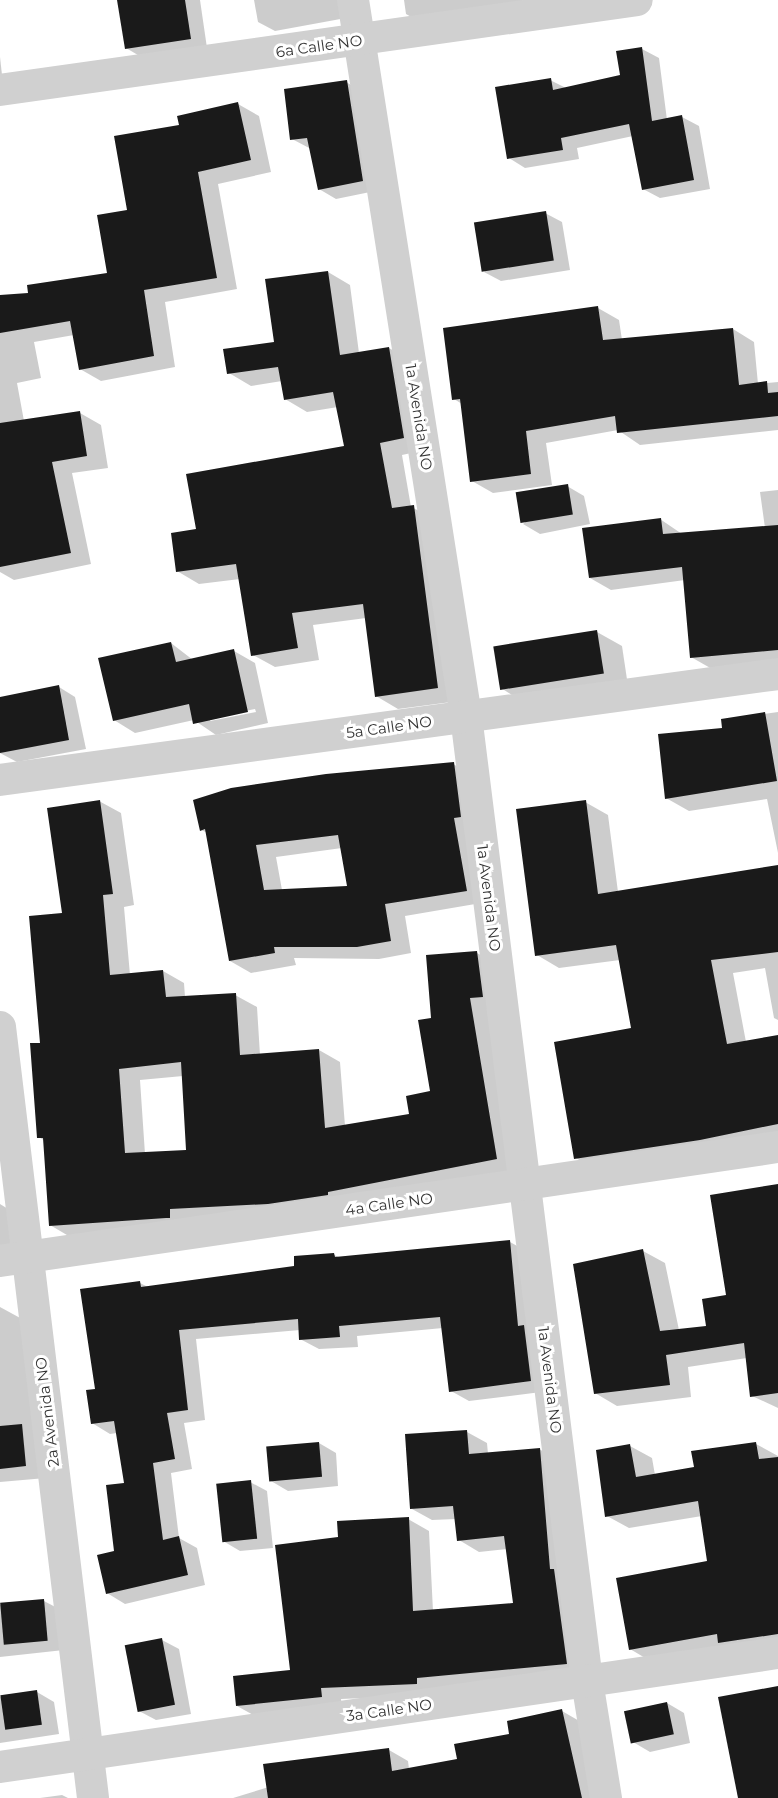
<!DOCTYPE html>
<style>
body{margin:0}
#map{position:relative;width:778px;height:1798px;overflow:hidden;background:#fff;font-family:Montserrat,sans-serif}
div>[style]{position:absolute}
.shadow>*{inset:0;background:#0003}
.building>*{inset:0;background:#1a1a1a;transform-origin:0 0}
.street>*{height:32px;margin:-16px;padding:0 16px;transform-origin:16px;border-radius:16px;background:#d0d0d0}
span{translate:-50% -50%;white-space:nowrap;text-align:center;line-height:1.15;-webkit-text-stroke:6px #fff;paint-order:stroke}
.street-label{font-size:15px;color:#333}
</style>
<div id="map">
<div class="shadow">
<div style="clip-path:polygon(119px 0,200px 0,207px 48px,143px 58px,126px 48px)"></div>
<div style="clip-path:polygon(254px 0,343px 0,346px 18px,275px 31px,258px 22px)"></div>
<div style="clip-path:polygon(404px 0,522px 0,524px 10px,427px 26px,406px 14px)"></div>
<div style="clip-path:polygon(642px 49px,659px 58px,667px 120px,682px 117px,699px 126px,710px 189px,660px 198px,643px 189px,633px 136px,577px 148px,579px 159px,525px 168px,509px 158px,550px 80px,566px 88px,621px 76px)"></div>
<div style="clip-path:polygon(0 57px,2px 75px,0 75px)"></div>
<div style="clip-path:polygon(346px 82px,363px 92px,380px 190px,336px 199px,319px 189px,311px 149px,292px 139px)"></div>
<div style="clip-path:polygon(238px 104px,259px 116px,271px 172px,218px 184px,237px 289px,165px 302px,175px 367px,101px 381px,80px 369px,74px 335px,34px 342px,41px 378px,17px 383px,24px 421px,80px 413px,101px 425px,108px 468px,72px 473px,91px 564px,14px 580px,0 572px,0 309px,109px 274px,129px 211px,180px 126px)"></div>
<div style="clip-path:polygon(545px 213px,562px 222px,570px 270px,501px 281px,484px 272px)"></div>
<div style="clip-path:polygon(328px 272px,350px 285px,359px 353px,389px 348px,411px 361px,425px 450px,402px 455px,411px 507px,436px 519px,459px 701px,398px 709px,376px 696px,366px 618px,313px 625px,319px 660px,275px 667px,253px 655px,240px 579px,199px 584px,177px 571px,198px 531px,346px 447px,338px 407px,307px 412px,285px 399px,282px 381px,251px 386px,229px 373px,275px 343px)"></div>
<div style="clip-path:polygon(598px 308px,619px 320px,622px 340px,733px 329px,754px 342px,758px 384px,778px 382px,778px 430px,640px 445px,618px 430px,546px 443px,552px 485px,493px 493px,472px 481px,462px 404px,454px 399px)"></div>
<div style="clip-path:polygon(567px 486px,584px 496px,590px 524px,540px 534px,523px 524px)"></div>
<div style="clip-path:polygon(778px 490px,778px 663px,712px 669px,691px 657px,685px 580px,611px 590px,590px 578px,660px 519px,682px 534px,765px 528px,760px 492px)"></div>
<div style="clip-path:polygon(597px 632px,622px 646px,628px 686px,525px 703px,501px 688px)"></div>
<div style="clip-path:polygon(evenodd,171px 643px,193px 660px,234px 651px,255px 663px,268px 723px,216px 735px,194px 720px,135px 733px,114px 720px,171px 643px,255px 709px,256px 712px,210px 721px,210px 718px,255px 709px)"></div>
<div style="clip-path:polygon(59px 687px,75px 697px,86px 749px,17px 762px,0 753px,0 698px)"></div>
<div style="clip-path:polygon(778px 712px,778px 853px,767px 799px,689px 811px,666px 798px,724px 729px,723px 720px)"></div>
<div style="clip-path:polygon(evenodd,453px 764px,474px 776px,487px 902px,405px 916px,411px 953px,379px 959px,294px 958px,296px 965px,251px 973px,230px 961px,208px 833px,201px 830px,453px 764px,342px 848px,349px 887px,282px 890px,276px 857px,342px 848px)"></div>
<div style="clip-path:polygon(evenodd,99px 801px,121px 813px,134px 905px,124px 907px,130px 975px,163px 971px,184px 983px,185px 997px,235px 995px,257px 1007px,260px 1055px,319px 1050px,340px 1062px,345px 1126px,411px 1116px,432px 1093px,432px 1019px,477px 953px,498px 965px,517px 1170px,72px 1238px,50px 1225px,45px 1141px,39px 1137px,42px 1044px,64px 915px,99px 801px,183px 1076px,188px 1151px,145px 1154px,140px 1080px,183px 1076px)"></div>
<div style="clip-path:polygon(585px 802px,608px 815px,618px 892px,778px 867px,778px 1020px,774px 1018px,765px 968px,733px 973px,746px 1042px,778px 1036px,778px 1141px,598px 1171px,576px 1158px,633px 1029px,620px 960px,559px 968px,537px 955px)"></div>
<div style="clip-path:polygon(778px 1185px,778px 1408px,752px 1396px,747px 1358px,688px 1367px,691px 1397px,617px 1406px,595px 1393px,643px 1251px,665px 1263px,679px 1330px,708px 1327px,727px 1297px)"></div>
<div style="clip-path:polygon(0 1204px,13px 1212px,15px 1246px,0 1247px)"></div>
<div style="clip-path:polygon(510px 1242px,528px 1252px,549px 1391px,469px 1401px,451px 1391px,443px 1328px,357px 1336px,358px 1347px,319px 1349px,300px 1339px,300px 1330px,196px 1339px,205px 1420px,184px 1423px,192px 1469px,171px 1473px,179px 1538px,197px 1548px,205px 1585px,125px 1604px,107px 1593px,126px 1484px,117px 1433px,110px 1434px,92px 1423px,97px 1390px,140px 1283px,148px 1287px,296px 1268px,334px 1255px,341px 1258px)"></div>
<div style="clip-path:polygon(0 1307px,22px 1319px,46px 1478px,0 1482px)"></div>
<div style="clip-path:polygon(467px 1432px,487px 1443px,488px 1454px,539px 1449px,560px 1461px,587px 1675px,437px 1695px,341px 1699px,342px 1708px,257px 1717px,237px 1706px,292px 1672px,340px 1538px,408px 1519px,429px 1531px,433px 1611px,515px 1604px,507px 1549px,479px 1552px,459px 1540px,456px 1519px,432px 1520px,412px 1509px)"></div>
<div style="clip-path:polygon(319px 1443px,336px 1453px,338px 1486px,288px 1491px,271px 1481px)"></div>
<div style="clip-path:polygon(756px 1444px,778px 1456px,778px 1650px,652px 1662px,630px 1649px,708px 1563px,702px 1516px,629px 1528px,607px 1516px,630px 1446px,652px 1458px,655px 1475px,695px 1468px)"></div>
<div style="clip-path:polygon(250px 1482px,267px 1491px,273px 1548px,240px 1551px,223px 1541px)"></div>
<div style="clip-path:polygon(44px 1601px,61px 1610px,64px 1650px,0 1657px,0 1605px)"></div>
<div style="clip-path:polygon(162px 1640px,179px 1649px,191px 1714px,156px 1720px,139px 1711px)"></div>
<div style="clip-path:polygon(37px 1692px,54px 1702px,59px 1734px,0 1743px,0 1697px)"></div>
<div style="clip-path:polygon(667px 1703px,684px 1713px,690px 1743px,650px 1752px,633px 1742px)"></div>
<div style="clip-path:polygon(562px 1711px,581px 1722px,598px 1798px,233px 1798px,389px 1750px,408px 1761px,409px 1769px,458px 1760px)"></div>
<div style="clip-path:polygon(62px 1795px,68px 1798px,40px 1798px)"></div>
</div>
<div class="building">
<div style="clip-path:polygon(117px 0,185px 0,191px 39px,125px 49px)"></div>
<div style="clip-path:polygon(642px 47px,652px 121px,682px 115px,694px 180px,642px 190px,629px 124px,561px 138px,563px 150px,507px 159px,495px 87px,551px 78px,553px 90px,620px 75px,616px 51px)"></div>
<div style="clip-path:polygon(347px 80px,363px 181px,318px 190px,307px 138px,290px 140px,284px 89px)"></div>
<div style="clip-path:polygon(238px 102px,251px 160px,198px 172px,217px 278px,144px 290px,154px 356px,79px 370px,70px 321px,0 333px,0 295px,28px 293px,27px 285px,107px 273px,97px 215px,127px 210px,114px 136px,179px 125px,177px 116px)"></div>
<div style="left:546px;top:211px;width:50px;height:73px;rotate:81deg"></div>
<div style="clip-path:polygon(328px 271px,340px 355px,389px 347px,404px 438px,380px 443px,392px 508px,414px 505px,438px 688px,375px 697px,363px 604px,292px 613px,298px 648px,251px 656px,236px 564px,176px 572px,171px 533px,196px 529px,186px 474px,344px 446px,333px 392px,284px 400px,278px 367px,227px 374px,223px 349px,274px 342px,265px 279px)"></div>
<div style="clip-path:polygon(598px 306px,603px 340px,733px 328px,739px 385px,767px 381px,768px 393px,778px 392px,778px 416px,617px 433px,615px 416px,526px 431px,531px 474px,470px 482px,460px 399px,452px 400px,443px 328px)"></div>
<div style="clip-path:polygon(80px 411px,87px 456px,52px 462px,71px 553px,0 567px,0 423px)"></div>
<div style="left:568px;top:484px;width:31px;height:53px;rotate:81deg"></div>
<div style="clip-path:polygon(661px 518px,663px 534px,778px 525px,778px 650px,690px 658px,682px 567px,589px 578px,582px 528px)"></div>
<div style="left:597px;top:630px;width:44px;height:105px;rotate:81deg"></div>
<div style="clip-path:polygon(171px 642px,176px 662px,234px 649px,248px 712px,193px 724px,189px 704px,113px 721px,98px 658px)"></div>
<div style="clip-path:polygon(59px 685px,69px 740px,0 753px,0 697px)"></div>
<div style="clip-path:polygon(765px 712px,777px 781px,665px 799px,658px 734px,722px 728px,721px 719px)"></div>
<div style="clip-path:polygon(evenodd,454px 762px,461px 817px,454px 818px,467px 891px,385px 904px,391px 941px,357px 947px,274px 947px,275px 953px,229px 961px,205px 829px,200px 831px,193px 800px,231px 788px,326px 774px,454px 762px,338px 835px,347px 886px,264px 890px,256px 845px,338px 835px)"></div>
<div style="clip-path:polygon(evenodd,100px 800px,113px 894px,103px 895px,110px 975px,163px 970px,166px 997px,236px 993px,240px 1055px,319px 1049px,325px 1128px,409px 1114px,406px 1096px,430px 1091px,418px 1020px,431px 1018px,426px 955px,477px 951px,483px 997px,470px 998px,497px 1159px,328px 1192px,328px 1195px,268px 1204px,170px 1209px,170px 1218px,166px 1218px,49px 1226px,43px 1138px,37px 1138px,30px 1043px,40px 1043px,29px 916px,62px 913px,47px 808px,100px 800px,181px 1062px,186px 1150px,125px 1153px,119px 1069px,181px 1062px)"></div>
<div style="clip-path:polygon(586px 800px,598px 894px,778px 865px,778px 952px,711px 960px,727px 1044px,778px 1035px,778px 1124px,700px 1140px,574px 1159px,554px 1042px,631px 1028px,616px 945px,535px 956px,516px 809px)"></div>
<div style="clip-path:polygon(778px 1184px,778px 1393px,750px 1397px,744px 1343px,666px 1355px,670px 1385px,594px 1394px,573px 1264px,643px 1249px,660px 1331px,706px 1326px,702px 1299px,726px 1295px,710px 1195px)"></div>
<div style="clip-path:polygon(510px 1240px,518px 1326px,524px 1325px,531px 1381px,449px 1392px,440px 1317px,339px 1326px,340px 1337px,299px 1340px,298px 1319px,179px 1330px,188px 1410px,167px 1413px,175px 1459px,153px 1463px,163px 1540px,179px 1536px,188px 1575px,106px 1594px,97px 1555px,114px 1551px,106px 1485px,124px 1483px,114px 1421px,91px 1424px,86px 1390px,95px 1389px,80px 1289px,140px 1281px,141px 1287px,294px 1266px,294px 1256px,334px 1253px,335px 1257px)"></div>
<div style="clip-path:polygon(22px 1424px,26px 1466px,0 1469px,0 1426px)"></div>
<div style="clip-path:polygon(467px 1430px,469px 1454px,540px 1448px,550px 1569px,554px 1569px,567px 1664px,417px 1678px,417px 1684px,321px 1688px,322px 1697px,236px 1706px,233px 1676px,290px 1670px,275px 1545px,338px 1537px,337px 1521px,409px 1517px,413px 1611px,513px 1603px,504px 1536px,457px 1541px,453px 1506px,410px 1509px,405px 1434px)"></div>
<div style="left:319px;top:1442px;width:35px;height:53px;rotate:85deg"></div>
<div style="clip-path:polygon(756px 1442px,759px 1459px,778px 1457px,778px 1634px,718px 1643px,717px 1634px,629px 1650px,616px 1578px,707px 1561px,698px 1501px,605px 1517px,596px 1450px,630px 1444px,636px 1477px,694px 1467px,691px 1451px)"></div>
<div style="left:251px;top:1480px;width:59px;height:35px;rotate:84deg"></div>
<div style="left:44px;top:1599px;width:42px;height:44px;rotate:85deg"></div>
<div style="left:162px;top:1638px;width:68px;height:38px;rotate:79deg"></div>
<div style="clip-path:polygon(778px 1686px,778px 1798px,738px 1798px,718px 1697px)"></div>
<div style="left:37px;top:1690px;width:35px;height:37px;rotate:82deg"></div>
<div style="left:667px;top:1702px;width:33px;height:44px;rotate:78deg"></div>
<div style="clip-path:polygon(562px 1709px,582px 1798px,268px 1798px,263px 1764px,389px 1748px,392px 1771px,457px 1759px,454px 1744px,509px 1734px,507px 1721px)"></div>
</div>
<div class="street">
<div style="left:353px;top:0;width:725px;rotate:81.03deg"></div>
<div style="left:466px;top:716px;width:973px;rotate:82.85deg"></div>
<div style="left:587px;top:1681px;width:119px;rotate:80.8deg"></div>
<div style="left:0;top:90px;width:643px;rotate:-8.04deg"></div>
<div style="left:0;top:780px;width:785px;rotate:-7.76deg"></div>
<div style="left:0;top:1027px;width:777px;rotate:83.12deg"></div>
<div style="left:0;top:1261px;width:786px;rotate:-8.34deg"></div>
<div style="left:0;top:1767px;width:786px;rotate:-8.34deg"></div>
</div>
<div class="street-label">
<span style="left:319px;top:46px;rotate:-8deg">6a Calle NO</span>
<span style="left:419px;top:417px;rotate:81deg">1a Avenida NO</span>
<span style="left:389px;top:727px;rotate:-8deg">5a Calle NO</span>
<span style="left:489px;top:898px;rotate:83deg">1a Avenida NO</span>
<span style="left:389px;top:1204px;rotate:-8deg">4a Calle NO</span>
<span style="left:550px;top:1380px;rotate:83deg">1a Avenida NO</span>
<span style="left:47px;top:1412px;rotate:-97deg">2a Avenida NO</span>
<span style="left:389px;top:1710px;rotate:-8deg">3a Calle NO</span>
</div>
</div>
